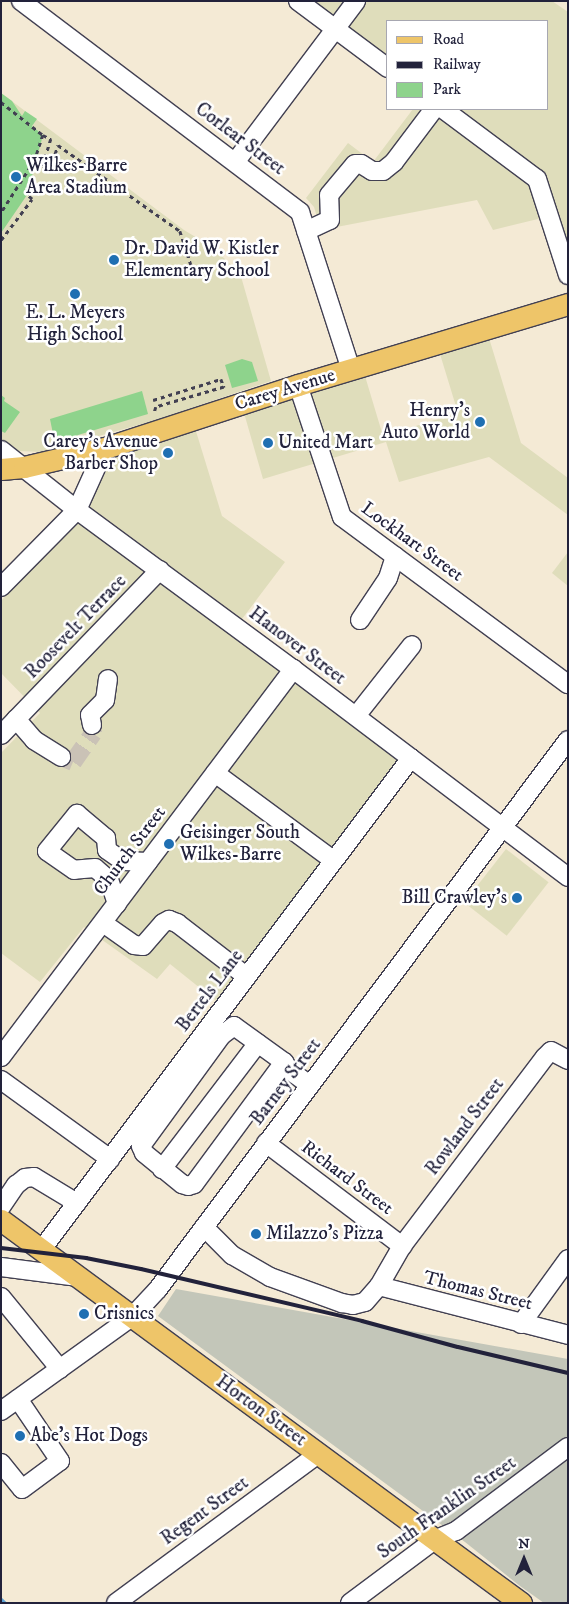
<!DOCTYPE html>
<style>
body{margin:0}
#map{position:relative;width:569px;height:1604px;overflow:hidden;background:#f4ead5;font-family:"IM FELL DW Pica",serif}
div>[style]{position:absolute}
.built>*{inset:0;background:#dfddbb;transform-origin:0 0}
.industrial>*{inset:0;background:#c3c6b9}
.green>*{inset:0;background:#8ed38c}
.stream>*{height:4.5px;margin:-2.25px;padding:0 2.25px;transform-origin:2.25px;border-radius:2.25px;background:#5da1d2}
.minor-tunnel>*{height:18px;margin-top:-9px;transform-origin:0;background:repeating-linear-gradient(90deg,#cac2b6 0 18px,transparent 0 27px)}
.path>*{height:2.5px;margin-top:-1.25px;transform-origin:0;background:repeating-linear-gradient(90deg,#424052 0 4px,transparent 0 8px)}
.roads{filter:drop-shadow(1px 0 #424052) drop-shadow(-1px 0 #424052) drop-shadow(0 1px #424052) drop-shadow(0 -1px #424052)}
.minor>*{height:18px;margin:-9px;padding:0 9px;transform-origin:9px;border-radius:9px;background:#fff}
.major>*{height:21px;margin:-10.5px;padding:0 10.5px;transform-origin:10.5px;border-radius:10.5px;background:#eec569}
.rail>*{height:4px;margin:-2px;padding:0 2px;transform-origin:2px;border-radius:2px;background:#22223b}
.dots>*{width:14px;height:14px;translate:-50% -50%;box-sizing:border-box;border:2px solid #fff;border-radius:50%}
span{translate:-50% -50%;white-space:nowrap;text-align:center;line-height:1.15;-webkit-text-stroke:5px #fff;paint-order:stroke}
.street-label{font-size:19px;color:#22223b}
.poi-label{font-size:19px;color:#22223b}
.left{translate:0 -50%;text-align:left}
.right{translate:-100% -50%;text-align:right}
.frame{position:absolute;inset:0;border:2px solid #22223b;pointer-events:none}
.legend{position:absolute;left:386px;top:20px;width:162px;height:90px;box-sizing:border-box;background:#fff;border:1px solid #a7a7b1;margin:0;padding:6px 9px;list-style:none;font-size:15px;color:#22223b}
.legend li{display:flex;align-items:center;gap:10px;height:25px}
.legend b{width:25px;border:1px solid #a7a7b1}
.north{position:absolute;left:499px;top:1534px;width:50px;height:50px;-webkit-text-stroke:4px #fff;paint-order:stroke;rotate:0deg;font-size:14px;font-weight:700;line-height:20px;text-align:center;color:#22223b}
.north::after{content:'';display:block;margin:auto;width:18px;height:22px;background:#22223b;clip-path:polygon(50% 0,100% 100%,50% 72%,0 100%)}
</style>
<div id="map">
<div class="built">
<div style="clip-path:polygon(312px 1px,552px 1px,568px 12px,568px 245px,546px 176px,456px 109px,548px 109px,548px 21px,388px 21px,388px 58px)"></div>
<div style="clip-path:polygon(1px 93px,184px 230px,212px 247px,240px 273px,271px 381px,153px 421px,41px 452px,19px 451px,1px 441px)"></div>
<div style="clip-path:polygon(413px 109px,429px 109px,534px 186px,542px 218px,493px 230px,477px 200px,321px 230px,314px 207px,306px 198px,348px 143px,373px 162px)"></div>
<div style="clip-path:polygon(489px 338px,521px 443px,568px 478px,568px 515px,489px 457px,399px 482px,386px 442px,263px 479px,244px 413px,365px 376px,383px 436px,458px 413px,440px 354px)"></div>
<div style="clip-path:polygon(195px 428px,222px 516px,285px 562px,242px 619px,89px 506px,112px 453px)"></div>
<div style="clip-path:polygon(76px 519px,164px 583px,397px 760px,220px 1004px,170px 964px,157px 979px,84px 927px,40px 982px,1px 953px,1px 753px,40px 713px,1px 673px,1px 601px)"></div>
<div style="clip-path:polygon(568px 552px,568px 586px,552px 573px)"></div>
<div style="left:506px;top:849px;width:54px;height:68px;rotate:38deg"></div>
</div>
<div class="industrial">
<div style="clip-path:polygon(176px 1289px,568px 1359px,568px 1603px,544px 1603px,520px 1586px,465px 1542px,158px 1316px)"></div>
</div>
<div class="green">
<div style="clip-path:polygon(1px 93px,12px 101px,22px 116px,25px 111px,37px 119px,32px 126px,43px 135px,27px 195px,1px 233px)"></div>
<div style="clip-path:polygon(242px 359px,252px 362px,258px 381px,232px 388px,225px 365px)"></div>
<div style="clip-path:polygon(142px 391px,148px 414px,58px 441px,54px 439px,50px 419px)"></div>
<div style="clip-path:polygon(1px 395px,5px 398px,4px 401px,20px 412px,5px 433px,1px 431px)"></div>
</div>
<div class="stream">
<div style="left:1px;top:1600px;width:4px;rotate:45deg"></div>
</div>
<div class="minor-tunnel">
<div style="left:61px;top:757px;width:13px;rotate:23deg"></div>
<div style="left:73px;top:762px;width:35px;rotate:-55deg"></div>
<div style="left:93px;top:733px;width:8px;rotate:-97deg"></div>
</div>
<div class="path">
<div style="left:1px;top:102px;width:53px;rotate:38.2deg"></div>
<div style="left:43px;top:135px;width:26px;rotate:108deg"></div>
<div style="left:35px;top:160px;width:63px;rotate:122.7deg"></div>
<div style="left:43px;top:135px;width:9px;rotate:27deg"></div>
<div style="left:51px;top:139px;width:28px;rotate:107deg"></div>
<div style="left:43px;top:166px;width:8px;rotate:23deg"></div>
<div style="left:50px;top:169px;width:25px;rotate:-72deg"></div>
<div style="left:58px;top:145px;width:149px;rotate:35.2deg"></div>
<div style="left:180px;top:231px;width:48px;rotate:71.9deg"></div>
<div style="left:1px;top:240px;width:51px;rotate:-52.9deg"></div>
<div style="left:32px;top:199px;width:6px;rotate:-141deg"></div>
<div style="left:27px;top:195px;width:32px;rotate:-76deg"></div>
<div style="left:153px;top:400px;width:71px;rotate:-17.2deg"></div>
<div style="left:221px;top:379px;width:9px;rotate:69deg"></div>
<div style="left:224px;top:387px;width:71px;rotate:163.6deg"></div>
<div style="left:156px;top:407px;width:7px;rotate:106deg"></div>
</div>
<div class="roads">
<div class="minor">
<div style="left:21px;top:1px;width:350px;rotate:37.1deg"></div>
<div style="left:300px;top:212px;width:166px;rotate:72.1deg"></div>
<div style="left:298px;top:1px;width:112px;rotate:36.7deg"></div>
<div style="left:443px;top:109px;width:117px;rotate:36.7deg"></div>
<div style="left:537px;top:179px;width:101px;rotate:72.1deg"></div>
<div style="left:236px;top:161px;width:200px;rotate:-53.1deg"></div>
<div style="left:306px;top:231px;width:26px;rotate:-25deg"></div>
<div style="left:330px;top:220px;width:25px;rotate:-92deg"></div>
<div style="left:329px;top:195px;width:40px;rotate:-50deg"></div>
<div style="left:355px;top:164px;width:6px"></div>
<div style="left:361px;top:164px;width:13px;rotate:32deg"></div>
<div style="left:372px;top:171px;width:11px"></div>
<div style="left:383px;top:171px;width:14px;rotate:-39deg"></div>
<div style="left:394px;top:162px;width:66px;rotate:-53deg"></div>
<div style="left:298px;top:385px;width:139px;rotate:71.6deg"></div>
<div style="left:342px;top:517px;width:281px;rotate:36.5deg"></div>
<div style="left:1px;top:450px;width:97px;rotate:38.3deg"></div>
<div style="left:77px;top:510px;width:268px;rotate:36.4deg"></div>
<div style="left:293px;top:669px;width:345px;rotate:37.1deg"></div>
<div style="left:1px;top:587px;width:108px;rotate:-45.4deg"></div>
<div style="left:77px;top:510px;width:68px;rotate:-65.7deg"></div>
<div style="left:360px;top:620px;width:50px;rotate:-56.3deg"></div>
<div style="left:388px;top:578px;width:23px;rotate:-72deg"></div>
<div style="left:356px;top:716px;width:90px;rotate:-51.7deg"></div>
<div style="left:16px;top:719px;width:28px;rotate:49deg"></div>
<div style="left:34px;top:740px;width:32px;rotate:32deg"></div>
<div style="left:92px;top:725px;width:10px;rotate:-101deg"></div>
<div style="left:90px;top:715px;width:21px;rotate:-45deg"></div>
<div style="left:105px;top:700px;width:21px;rotate:-82deg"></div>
<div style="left:1px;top:735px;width:229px;rotate:-46.1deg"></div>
<div style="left:215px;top:773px;width:147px;rotate:36.4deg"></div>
<div style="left:117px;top:904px;width:25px;rotate:-108deg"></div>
<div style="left:109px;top:880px;width:18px;rotate:-139deg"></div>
<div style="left:95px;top:868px;width:21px;rotate:175deg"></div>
<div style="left:74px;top:870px;width:33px;rotate:-145deg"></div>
<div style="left:47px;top:851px;width:48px;rotate:-51deg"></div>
<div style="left:77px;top:814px;width:38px;rotate:40deg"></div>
<div style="left:106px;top:838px;width:12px;rotate:85deg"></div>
<div style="left:107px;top:850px;width:19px;rotate:35deg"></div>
<div style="left:123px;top:861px;width:25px;rotate:2deg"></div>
<div style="left:103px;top:923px;width:38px;rotate:35deg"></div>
<div style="left:134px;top:945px;width:9px;rotate:6deg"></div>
<div style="left:143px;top:946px;width:30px;rotate:-49deg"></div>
<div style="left:163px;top:923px;width:7px;rotate:-27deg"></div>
<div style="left:169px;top:920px;width:9px;rotate:21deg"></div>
<div style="left:177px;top:923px;width:88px;rotate:37.6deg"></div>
<div style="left:1px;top:1057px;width:486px;rotate:-53deg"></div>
<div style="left:284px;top:1062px;width:152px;rotate:126.4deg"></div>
<div style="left:194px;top:1184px;width:6px;rotate:162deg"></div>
<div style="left:188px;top:1186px;width:6px;rotate:-162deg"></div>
<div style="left:182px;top:1184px;width:49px;rotate:-140.8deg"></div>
<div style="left:144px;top:1153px;width:8px;rotate:-113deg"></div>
<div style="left:141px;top:1146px;width:137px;rotate:-53.9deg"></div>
<div style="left:222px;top:1035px;width:15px;rotate:-37deg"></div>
<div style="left:234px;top:1026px;width:62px;rotate:35.8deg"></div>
<div style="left:284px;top:1062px;width:9px;rotate:58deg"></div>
<div style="left:289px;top:1070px;width:26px;rotate:36deg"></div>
<div style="left:1px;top:1080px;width:135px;rotate:35.9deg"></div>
<div style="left:266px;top:1143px;width:171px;rotate:37.1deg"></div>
<div style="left:162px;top:1169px;width:158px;rotate:-52.7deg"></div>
<div style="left:1px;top:1207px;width:27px;rotate:-56deg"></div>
<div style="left:16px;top:1185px;width:11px;rotate:-38deg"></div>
<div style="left:25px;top:1178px;width:9px;rotate:-6deg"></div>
<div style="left:34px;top:1177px;width:50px;rotate:31.2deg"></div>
<div style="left:204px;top:1227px;width:40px;rotate:45deg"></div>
<div style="left:232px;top:1255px;width:44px;rotate:30.1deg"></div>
<div style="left:270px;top:1277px;width:77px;rotate:19.9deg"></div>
<div style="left:342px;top:1303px;width:11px;rotate:10deg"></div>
<div style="left:353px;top:1305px;width:12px;rotate:-14deg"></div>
<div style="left:365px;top:1302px;width:21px;rotate:-49deg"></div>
<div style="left:379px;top:1286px;width:46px;rotate:-60.1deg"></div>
<div style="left:402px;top:1246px;width:237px;rotate:-52.9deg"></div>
<div style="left:545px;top:1057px;width:8px;rotate:-45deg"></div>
<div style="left:551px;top:1051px;width:19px;rotate:28deg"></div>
<div style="left:42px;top:1249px;width:614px;rotate:-53.07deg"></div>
<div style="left:1px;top:1267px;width:78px;rotate:7.4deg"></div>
<div style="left:379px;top:1286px;width:195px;rotate:14.5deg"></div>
<div style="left:1px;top:1297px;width:93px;rotate:50.7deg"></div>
<div style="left:521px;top:1324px;width:80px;rotate:-54.1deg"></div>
<div style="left:1px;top:1411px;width:161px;rotate:-35.7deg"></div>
<div style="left:132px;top:1317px;width:38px;rotate:-47deg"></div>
<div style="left:158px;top:1289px;width:685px;rotate:-53.25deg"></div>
<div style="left:1px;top:1463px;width:33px;rotate:51deg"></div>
<div style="left:22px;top:1489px;width:47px;rotate:-36.4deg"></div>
<div style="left:60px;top:1461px;width:75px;rotate:-124.1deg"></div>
<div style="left:116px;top:1603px;width:251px;rotate:-36.4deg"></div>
<div style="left:350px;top:1603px;width:107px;rotate:-36.7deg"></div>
<div style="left:436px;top:1539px;width:22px;rotate:-22deg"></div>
<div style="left:456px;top:1531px;width:140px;rotate:-36.9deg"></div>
</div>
<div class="major">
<div style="left:1px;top:469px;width:23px;rotate:-5deg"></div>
<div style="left:24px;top:467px;width:83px;rotate:-13.2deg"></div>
<div style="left:105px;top:448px;width:203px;rotate:-18.1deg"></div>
<div style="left:298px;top:385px;width:282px;rotate:-16.7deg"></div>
<div style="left:1px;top:1220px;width:646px;rotate:36.37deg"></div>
</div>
</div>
<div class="rail">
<div style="left:1px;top:1248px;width:86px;rotate:6.7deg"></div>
<div style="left:86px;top:1258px;width:56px;rotate:11.3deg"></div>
<div style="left:141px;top:1269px;width:227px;rotate:13.2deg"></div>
<div style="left:362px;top:1321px;width:99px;rotate:15.2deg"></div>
<div style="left:458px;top:1347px;width:113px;rotate:13.3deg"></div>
</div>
<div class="dots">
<div style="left:16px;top:177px;background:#1f6fb2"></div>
<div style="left:114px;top:260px;background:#1f6fb2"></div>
<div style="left:75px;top:294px;background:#1f6fb2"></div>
<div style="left:480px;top:422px;background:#1f6fb2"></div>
<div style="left:268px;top:443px;background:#1f6fb2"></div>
<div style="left:168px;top:453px;background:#1f6fb2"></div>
<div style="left:169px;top:844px;background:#1f6fb2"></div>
<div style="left:517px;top:898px;background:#1f6fb2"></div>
<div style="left:256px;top:1234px;background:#1f6fb2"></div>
<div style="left:84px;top:1314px;background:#1f6fb2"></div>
<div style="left:20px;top:1436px;background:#1f6fb2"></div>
</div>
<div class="street-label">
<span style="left:240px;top:139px;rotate:37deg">Corlear Street</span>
<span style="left:285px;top:390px;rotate:-17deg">Carey Avenue</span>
<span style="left:412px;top:542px;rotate:36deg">Lockhart Street</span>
<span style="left:76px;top:627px;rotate:-46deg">Roosevelt Terrace</span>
<span style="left:297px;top:646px;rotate:37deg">Hanover Street</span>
<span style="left:130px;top:851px;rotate:-53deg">Church Street</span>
<span style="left:210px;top:991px;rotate:-53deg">Bertels Lane</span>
<span style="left:286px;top:1082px;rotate:-53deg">Barney Street</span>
<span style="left:465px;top:1127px;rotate:-53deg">Rowland Street</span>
<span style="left:347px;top:1178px;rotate:37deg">Richard Street</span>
<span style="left:478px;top:1291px;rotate:14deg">Thomas Street</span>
<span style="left:261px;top:1411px;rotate:36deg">Horton Street</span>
<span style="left:447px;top:1508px;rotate:-35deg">South Franklin Street</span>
<span style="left:205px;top:1511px;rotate:-36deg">Regent Street</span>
</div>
<div class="poi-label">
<span class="left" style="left:26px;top:177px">Wilkes-Barre<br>Area Stadium</span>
<span class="left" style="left:124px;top:260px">Dr. David W. Kistler<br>Elementary School</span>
<span style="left:75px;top:324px">E. L. Meyers<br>High School</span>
<span class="right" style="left:470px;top:422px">Henry's<br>Auto World</span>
<span class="right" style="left:158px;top:453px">Carey's Avenue<br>Barber Shop</span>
<span class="left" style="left:278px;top:443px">United Mart</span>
<span class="left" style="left:180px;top:844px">Geisinger South<br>Wilkes-Barre</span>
<span class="right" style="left:507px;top:898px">Bill Crawley's</span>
<span class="left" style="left:266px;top:1234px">Milazzo's Pizza</span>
<span class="left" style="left:94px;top:1314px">Crisnics</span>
<span class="left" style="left:30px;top:1436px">Abe's Hot Dogs</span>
</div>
<div class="frame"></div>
<ul class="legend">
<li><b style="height:6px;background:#eec569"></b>Road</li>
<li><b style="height:6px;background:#22223b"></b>Railway</li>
<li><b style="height:14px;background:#8ed38c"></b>Park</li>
</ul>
<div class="north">N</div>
</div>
